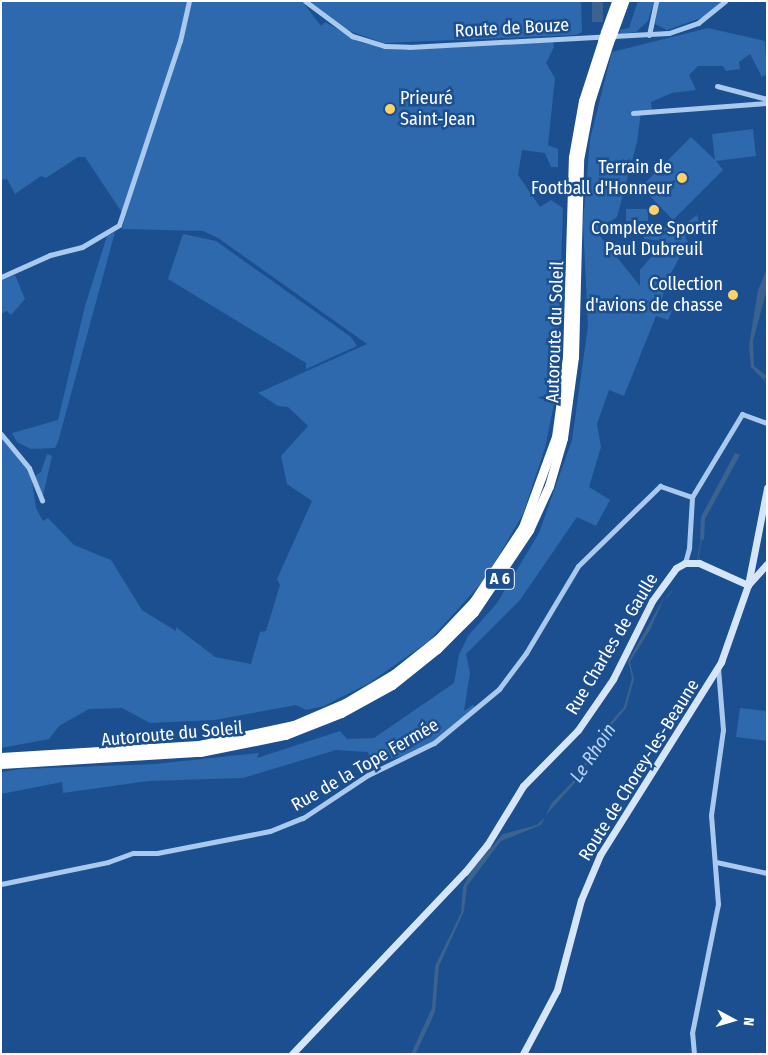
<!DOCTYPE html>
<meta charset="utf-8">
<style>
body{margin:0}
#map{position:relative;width:768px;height:1055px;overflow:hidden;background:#1b4f8f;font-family:"Fira Sans Condensed",sans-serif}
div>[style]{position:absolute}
.green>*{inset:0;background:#2e69ad;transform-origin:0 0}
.water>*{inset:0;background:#3c6290;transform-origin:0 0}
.stream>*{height:1px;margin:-0.5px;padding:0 0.5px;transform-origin:0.5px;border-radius:0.5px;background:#3c6290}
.street>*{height:5px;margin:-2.5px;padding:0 2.5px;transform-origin:2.5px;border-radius:2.5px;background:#a9c9ee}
.secondary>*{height:7px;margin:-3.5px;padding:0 3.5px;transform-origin:3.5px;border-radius:3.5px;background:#d6e6fa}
.highway>*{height:9px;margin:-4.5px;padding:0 4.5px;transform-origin:4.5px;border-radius:4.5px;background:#fff}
.highway-bridge>*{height:9px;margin:-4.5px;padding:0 4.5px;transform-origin:4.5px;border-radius:4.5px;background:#fff}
.dots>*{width:14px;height:14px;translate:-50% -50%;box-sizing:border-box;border:2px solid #1b4f8f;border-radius:50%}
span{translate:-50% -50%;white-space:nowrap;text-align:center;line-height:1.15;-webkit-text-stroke:5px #1b4f8f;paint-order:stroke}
.shield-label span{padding:1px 4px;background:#1b4f8f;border:1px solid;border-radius:4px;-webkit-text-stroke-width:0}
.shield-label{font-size:16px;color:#fff;font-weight:700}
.street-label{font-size:18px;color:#fff}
.poi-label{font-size:18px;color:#fff}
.left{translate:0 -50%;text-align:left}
.right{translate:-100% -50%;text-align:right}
.water-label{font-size:19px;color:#b5d3f5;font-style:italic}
.frame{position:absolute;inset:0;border:2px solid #fff;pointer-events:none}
.north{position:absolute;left:708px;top:995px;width:50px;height:50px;-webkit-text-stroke:4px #1b4f8f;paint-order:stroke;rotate:96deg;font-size:14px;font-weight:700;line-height:20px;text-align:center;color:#fff}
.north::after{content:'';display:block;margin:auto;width:18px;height:22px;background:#fff;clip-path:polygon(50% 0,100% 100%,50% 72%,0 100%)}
</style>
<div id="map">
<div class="green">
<div style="clip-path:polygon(1px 1px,302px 1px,321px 26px,325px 22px,362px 43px,389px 48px,553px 41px,554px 47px,546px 63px,555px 78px,548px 145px,558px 149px,558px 167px,551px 167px,545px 153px,522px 150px,518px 175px,540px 207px,551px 200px,563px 208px,557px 390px,545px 448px,523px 514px,485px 579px,429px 641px,369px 683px,324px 706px,306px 710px,296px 705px,215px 720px,150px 723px,122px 708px,89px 709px,59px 726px,49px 739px,1px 748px,1px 437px,12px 445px,31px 475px,36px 508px,43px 521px,48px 518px,74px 545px,111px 560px,142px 610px,176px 631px,176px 627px,215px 657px,251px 664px,260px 632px,266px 631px,280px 585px,277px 579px,312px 501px,287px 484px,281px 456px,308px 426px,288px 407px,278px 406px,258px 393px,367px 344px,218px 238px,203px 231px,122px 229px,125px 217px,85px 157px,78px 157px,46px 178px,41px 176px,15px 194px,7px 179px,1px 180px)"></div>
<div style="clip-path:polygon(309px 1px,581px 1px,582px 32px,576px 35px,384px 43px,338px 27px)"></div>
<div style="clip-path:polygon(638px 1px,654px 1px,648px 21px,636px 32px,620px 34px,620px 30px,629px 28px)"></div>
<div style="clip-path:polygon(659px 1px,722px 1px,704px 17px,667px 30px,655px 24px)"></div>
<div style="clip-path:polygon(708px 28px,765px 41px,767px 74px,762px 77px,750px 54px,739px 62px,740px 69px,726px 71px,723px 66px,698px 66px,689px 75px,696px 90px,672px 93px,651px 102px,652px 110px,641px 112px,637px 142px,617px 217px,604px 226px,600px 236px,640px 286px,640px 270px,665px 241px,644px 239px,644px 227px,668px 228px,668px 237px,697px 215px,699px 221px,685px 237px,688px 241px,666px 283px,661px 303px,672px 311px,668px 320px,656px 316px,624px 396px,609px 390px,597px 424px,601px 447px,589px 487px,610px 500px,596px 526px,577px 517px,520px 600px,466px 654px,470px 673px,464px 711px,473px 705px,476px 708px,435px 742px,407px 755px,371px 763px,368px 752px,336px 750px,243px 778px,148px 781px,63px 793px,62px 782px,1px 794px,1px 772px,21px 769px,155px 764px,259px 753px,257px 758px,340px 731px,347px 739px,374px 738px,454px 683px,459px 655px,468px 636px,497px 603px,539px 533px,572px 440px,588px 326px,583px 223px,590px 139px,612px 52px)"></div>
<div style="clip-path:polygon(753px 129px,756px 156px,716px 161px,723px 170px,673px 220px,641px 187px,691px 137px,715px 160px,712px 134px)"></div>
<div style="left:626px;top:209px;width:22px;height:12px"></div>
<div style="clip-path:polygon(115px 232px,58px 442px,55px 448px,31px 449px,17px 442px,12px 433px,58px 420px,85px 306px,107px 236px)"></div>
<div style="clip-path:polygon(183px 234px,216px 241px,351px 337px,357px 346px,306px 369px,306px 363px,168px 279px)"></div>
<div style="clip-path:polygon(15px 275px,25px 299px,11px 315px,7px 311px,1px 314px,1px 280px)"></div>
<div style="clip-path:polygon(47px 454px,52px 456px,43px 496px,35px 476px,41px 472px)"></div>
<div style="clip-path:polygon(740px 708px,767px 711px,767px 741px,736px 737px)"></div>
</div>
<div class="water">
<div style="left:592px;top:1px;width:11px;height:21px"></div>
<div style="clip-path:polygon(767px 269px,767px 289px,753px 341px,754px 366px,767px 376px,764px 380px,751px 367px,749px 346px,758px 290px)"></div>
<div style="clip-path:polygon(735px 453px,740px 455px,705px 519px,704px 540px,700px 539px,701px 517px)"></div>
<div style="clip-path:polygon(665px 596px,650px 630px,630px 662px,634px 679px,626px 708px,599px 740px,581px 776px,546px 815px,551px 804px,580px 774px,595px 740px,624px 707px,632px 678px,628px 661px)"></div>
<div style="clip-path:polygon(545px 817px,541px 825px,501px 841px,467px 886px,464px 911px,439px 966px,435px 1012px,416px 1053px,411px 1054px,432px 1008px,435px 966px,461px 913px,463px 887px,471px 871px,503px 834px,537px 825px)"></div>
</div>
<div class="stream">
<div style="left:763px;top:379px;width:6px;rotate:51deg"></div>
<div style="left:697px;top:559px;width:21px;rotate:-79deg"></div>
<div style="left:666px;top:597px;width:8px;rotate:-50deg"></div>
</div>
<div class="street">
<div style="left:305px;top:1px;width:59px;rotate:36.7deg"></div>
<div style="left:352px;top:36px;width:34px;rotate:17deg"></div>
<div style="left:385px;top:46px;width:24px;rotate:2deg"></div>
<div style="left:409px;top:47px;width:260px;rotate:-3.1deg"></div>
<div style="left:669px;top:33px;width:31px;rotate:-19deg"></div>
<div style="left:698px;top:23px;width:35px;rotate:-39deg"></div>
<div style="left:649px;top:35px;width:35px;rotate:-78deg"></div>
<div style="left:717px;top:86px;width:52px;rotate:14.6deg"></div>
<div style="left:633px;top:113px;width:134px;rotate:-4.3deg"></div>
<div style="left:1px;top:277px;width:54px;rotate:-24.2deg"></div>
<div style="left:50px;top:255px;width:33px;rotate:-14deg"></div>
<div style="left:82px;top:247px;width:43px;rotate:-30.7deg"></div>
<div style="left:119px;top:225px;width:194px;rotate:-71.7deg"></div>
<div style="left:180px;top:41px;width:41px;rotate:-77.3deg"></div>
<div style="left:1px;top:434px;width:44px;rotate:50.5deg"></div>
<div style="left:29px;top:468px;width:35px;rotate:68deg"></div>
<div style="left:685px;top:563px;width:16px;rotate:-75deg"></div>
<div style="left:689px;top:548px;width:51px;rotate:-86.6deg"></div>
<div style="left:692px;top:497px;width:97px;rotate:-58.9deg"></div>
<div style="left:742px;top:414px;width:27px;rotate:20deg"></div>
<div style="left:716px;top:862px;width:52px;rotate:12.2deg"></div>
<div style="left:1px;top:884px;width:109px;rotate:-11.6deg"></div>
<div style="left:108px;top:862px;width:27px;rotate:-20deg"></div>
<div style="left:133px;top:853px;width:24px"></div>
<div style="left:157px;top:853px;width:115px;rotate:-11deg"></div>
<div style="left:270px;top:831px;width:35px;rotate:-22deg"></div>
<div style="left:303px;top:818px;width:78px;rotate:-33.5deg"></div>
<div style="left:368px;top:775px;width:73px;rotate:-25.9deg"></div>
<div style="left:434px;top:743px;width:85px;rotate:-39.7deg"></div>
<div style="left:499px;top:689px;width:45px;rotate:-53.1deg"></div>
<div style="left:526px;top:653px;width:101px;rotate:-59.1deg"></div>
<div style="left:578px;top:566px;width:115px;rotate:-44.3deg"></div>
<div style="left:660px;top:486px;width:34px;rotate:19deg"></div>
<div style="left:694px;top:1054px;width:21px;rotate:-95deg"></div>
<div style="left:692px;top:1033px;width:132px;rotate:-78.6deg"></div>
<div style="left:718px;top:904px;width:89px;rotate:-94.5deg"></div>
<div style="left:711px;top:815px;width:86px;rotate:-82deg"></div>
<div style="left:723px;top:730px;width:62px;rotate:-94.6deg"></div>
</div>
<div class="secondary">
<div style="left:748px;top:585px;width:28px;rotate:-48deg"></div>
<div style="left:292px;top:1054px;width:251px;rotate:-46.5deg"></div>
<div style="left:465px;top:872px;width:35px;rotate:-51deg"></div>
<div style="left:487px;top:845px;width:69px;rotate:-58.6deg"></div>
<div style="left:523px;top:786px;width:78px;rotate:-45.5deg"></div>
<div style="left:578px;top:730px;width:62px;rotate:-55.5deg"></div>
<div style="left:613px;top:679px;width:87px;rotate:-63.4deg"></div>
<div style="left:652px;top:601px;width:41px;rotate:-54deg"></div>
<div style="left:676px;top:568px;width:10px;rotate:-29deg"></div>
<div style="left:685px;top:563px;width:14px"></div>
<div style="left:699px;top:563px;width:54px;rotate:24.2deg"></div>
<div style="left:523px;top:1054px;width:72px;rotate:-62deg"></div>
<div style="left:557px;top:990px;width:93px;rotate:-75.1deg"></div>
<div style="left:581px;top:900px;width:49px;rotate:-67.1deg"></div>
<div style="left:600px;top:855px;width:228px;rotate:-57.9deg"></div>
<div style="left:721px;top:662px;width:82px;rotate:-70.7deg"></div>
<div style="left:748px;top:585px;width:99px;rotate:-78.9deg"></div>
</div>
<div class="highway">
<div style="left:605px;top:32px;width:33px;rotate:-70deg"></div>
<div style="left:613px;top:32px;width:33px;rotate:-70deg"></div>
<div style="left:1px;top:757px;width:198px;rotate:-3.5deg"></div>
<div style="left:199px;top:745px;width:97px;rotate:-11.9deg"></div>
<div style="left:294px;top:725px;width:56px;rotate:-23.3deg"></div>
<div style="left:345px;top:703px;width:57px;rotate:-30.6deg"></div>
<div style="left:394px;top:674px;width:56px;rotate:-38.5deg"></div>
<div style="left:438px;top:639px;width:52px;rotate:-46.5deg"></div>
<div style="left:474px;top:601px;width:89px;rotate:-56.5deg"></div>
<div style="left:523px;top:527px;width:96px;rotate:-69.9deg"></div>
<div style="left:556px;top:437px;width:81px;rotate:-82.2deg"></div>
<div style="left:567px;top:357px;width:200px;rotate:-88.3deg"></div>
<div style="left:573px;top:157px;width:57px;rotate:-79.9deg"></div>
<div style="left:583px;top:101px;width:62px;rotate:-72.1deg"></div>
<div style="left:1px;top:764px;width:199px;rotate:-3.5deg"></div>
<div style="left:200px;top:752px;width:87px;rotate:-11.3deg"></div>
<div style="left:285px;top:735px;width:60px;rotate:-21.4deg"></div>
<div style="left:341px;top:713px;width:58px;rotate:-28.8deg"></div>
<div style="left:392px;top:685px;width:58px;rotate:-38.7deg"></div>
<div style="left:437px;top:649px;width:52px;rotate:-45deg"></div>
<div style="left:474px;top:612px;width:99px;rotate:-56.1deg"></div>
<div style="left:529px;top:530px;width:48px;rotate:-65.6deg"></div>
<div style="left:549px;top:486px;width:50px;rotate:-73.7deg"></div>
<div style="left:563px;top:438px;width:82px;rotate:-82.3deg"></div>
<div style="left:574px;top:357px;width:197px;rotate:-88.5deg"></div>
<div style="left:579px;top:160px;width:59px;rotate:-79.3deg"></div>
<div style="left:590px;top:102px;width:63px;rotate:-72.4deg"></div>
</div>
<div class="highway-bridge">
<div style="left:602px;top:42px;width:10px;rotate:-73deg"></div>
<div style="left:609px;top:42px;width:11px;rotate:-68deg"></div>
</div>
<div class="dots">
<div style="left:390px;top:109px;background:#ffd166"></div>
<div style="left:682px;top:178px;background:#ffd166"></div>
<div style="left:654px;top:210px;background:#ffd166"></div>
<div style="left:733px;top:295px;background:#ffd166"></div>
</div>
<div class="shield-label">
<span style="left:500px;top:579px">A 6</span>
</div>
<div class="street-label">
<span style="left:512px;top:28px;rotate:-3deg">Route de Bouze</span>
<span style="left:555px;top:332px;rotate:-88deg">Autoroute du Soleil</span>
<span style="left:612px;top:644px;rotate:-59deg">Rue Charles de Gaulle</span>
<span style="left:172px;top:734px;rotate:-5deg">Autoroute du Soleil</span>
<span style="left:365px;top:765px;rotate:-30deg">Rue de la Tope Fermée</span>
<span style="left:639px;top:770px;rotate:-58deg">Route de Chorey-les-Beaune</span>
</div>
<div class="poi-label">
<span class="left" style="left:400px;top:109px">Prieuré<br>Saint-Jean</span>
<span class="right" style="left:672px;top:178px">Terrain de<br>Football d'Honneur</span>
<span style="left:654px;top:239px">Complexe Sportif<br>Paul Dubreuil</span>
<span class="right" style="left:723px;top:295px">Collection<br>d'avions de chasse</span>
</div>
<div class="water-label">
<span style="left:593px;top:753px;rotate:-56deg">Le Rhoin</span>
</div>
<div class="frame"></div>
<div class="north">N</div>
</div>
